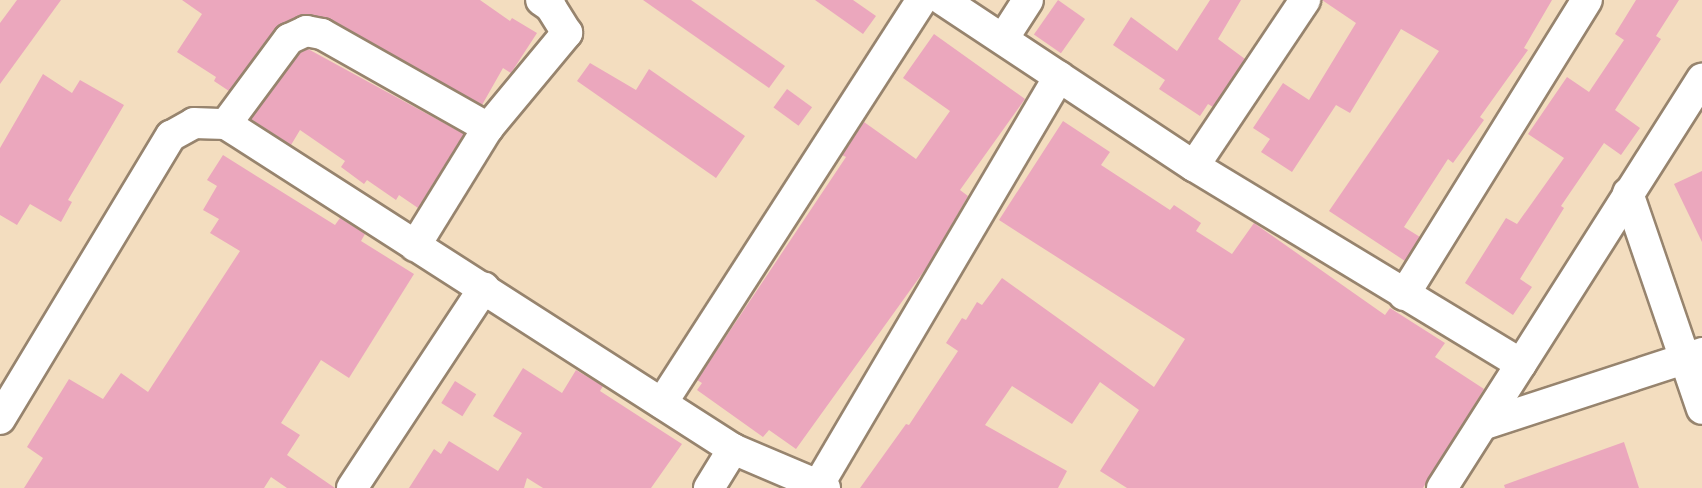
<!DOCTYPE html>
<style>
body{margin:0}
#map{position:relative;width:1702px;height:488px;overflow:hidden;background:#f3ddbf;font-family:Vollkorn,serif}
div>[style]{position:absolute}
.building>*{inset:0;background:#eba7bd;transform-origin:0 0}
.roads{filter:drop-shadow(2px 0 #97846e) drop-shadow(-2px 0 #97846e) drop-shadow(0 2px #97846e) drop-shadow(0 -2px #97846e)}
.minor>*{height:30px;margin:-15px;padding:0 15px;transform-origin:15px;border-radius:15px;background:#fff}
span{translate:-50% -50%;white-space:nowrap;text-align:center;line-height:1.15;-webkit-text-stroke:6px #fdfcf7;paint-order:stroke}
</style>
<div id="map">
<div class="building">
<div style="clip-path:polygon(17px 0,61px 0,0 84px,0 23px)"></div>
<div style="clip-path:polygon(182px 0,480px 0,510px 21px,512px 18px,537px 33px,511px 73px,503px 68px,482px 105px,330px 19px,299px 15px,275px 29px,229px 91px,214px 81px,216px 77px,177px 52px,202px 14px)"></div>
<div style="clip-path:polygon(643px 0,691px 0,785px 66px,769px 88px)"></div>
<div style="clip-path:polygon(815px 0,853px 0,876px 16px,863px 34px)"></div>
<div style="left:1058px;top:0;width:33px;height:42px;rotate:35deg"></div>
<div style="clip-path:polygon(1210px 0,1241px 0,1218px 39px,1245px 59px,1213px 107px,1208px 104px,1200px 116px,1159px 89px,1165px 80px,1113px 45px,1131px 17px,1177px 51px)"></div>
<div style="clip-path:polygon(1322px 0,1552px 0,1524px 48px,1528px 50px,1480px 117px,1484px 120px,1453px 163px,1448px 159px,1404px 227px,1420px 237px,1405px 261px,1329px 211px,1439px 51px,1401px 29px,1350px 113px,1336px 105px,1292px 172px,1261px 152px,1270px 139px,1253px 128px,1283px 83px,1309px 100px,1356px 23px)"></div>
<div style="clip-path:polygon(1636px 0,1679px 0,1656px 36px,1661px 39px,1615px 110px,1640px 128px,1621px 155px,1604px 143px,1561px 206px,1564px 208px,1520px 279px,1532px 287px,1513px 315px,1465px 283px,1506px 218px,1517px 224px,1564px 158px,1528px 134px,1567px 77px,1589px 92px,1624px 40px,1615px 34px)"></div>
<div style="clip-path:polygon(934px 34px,1025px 99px,960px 190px,968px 196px,929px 264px,796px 449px,769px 430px,763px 437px,697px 390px,702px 383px,697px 380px,846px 157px,842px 155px,864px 122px,916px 159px,950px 111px,903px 78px)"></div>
<div style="clip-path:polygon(308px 49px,464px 134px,418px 208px,399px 195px,396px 200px,367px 180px,364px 184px,341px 167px,345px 161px,300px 130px,291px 145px,251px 119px,300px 53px)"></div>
<div style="clip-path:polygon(590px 63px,636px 90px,649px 69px,745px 136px,716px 178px,577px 81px)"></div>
<div style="clip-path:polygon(43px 74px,72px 93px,80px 80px,124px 105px,68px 200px,72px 202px,61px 222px,30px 204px,17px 225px,0 215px,0 148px)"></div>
<div style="left:787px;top:89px;width:31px;height:23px;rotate:36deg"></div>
<div style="clip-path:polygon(1063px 121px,1110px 152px,1101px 165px,1170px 210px,1174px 205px,1201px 223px,1196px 231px,1232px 254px,1254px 223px,1385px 315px,1390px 308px,1445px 343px,1435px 357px,1484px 389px,1423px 488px,1127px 488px,1100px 471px,1139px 410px,1100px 382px,1072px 424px,1012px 386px,985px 425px,1067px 471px,1058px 488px,860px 488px,906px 424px,909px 425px,958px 351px,946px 343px,962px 318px,966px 320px,977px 302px,982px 305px,1002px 278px,1154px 387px,1185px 339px,999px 220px)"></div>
<div style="clip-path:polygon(223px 155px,335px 225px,340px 218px,365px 234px,361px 241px,414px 274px,349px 378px,321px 360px,281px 423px,300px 435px,287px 455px,335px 488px,287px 488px,271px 477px,264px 488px,24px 488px,43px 458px,27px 447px,69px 379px,103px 399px,121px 373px,148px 392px,240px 251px,210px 233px,219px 219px,203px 210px,217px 186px,207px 180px)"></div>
<div style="clip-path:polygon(1702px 171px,1702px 242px,1674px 184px)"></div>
<div style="clip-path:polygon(523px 368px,562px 393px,576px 370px,603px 386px,600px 391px,682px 444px,651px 488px,543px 488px,527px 478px,524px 488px,409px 488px,434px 449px,441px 454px,449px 441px,498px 471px,522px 433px,493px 416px)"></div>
<div style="left:455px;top:381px;width:25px;height:26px;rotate:32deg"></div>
<div style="clip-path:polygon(1624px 442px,1639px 488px,1505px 488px,1504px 485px)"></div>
</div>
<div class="roads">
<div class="minor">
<div style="left:943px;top:0;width:301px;rotate:33.5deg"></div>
<div style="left:1194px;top:166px;width:382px;rotate:31.2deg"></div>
<div style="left:1521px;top:364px;width:338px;rotate:-57.6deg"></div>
<div style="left:1003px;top:39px;width:46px;rotate:-57.3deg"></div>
<div style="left:226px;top:124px;width:106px;rotate:-53.5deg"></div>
<div style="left:289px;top:39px;width:19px;rotate:-25deg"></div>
<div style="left:306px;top:31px;width:16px;rotate:11deg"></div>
<div style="left:322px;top:34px;width:191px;rotate:29.5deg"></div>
<div style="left:1194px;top:166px;width:200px;rotate:-56.2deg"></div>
<div style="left:1628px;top:193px;width:228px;rotate:71.1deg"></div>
<div style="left:415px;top:246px;width:139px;rotate:-58.3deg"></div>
<div style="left:488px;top:128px;width:124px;rotate:-50.3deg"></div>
<div style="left:567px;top:33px;width:31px;rotate:-122deg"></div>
<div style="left:551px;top:7px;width:12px;rotate:-145deg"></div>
<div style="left:1404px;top:295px;width:347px;rotate:-58.2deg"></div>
<div style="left:662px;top:403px;width:480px;rotate:-57.2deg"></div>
<div style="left:0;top:419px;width:331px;rotate:-58.9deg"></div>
<div style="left:171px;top:136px;width:26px;rotate:-29deg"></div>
<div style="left:194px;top:123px;width:32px;rotate:2deg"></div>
<div style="left:226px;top:124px;width:602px;rotate:32.66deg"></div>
<div style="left:733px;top:449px;width:100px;rotate:23deg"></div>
<div style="left:1485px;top:424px;width:228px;rotate:-18.1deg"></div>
<div style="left:819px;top:484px;width:473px;rotate:-59.5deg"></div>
<div style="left:352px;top:488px;width:240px;rotate:-56.6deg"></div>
<div style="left:709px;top:488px;width:46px;rotate:-58.4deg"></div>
<div style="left:1442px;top:488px;width:147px;rotate:-57.5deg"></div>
</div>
</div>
</div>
